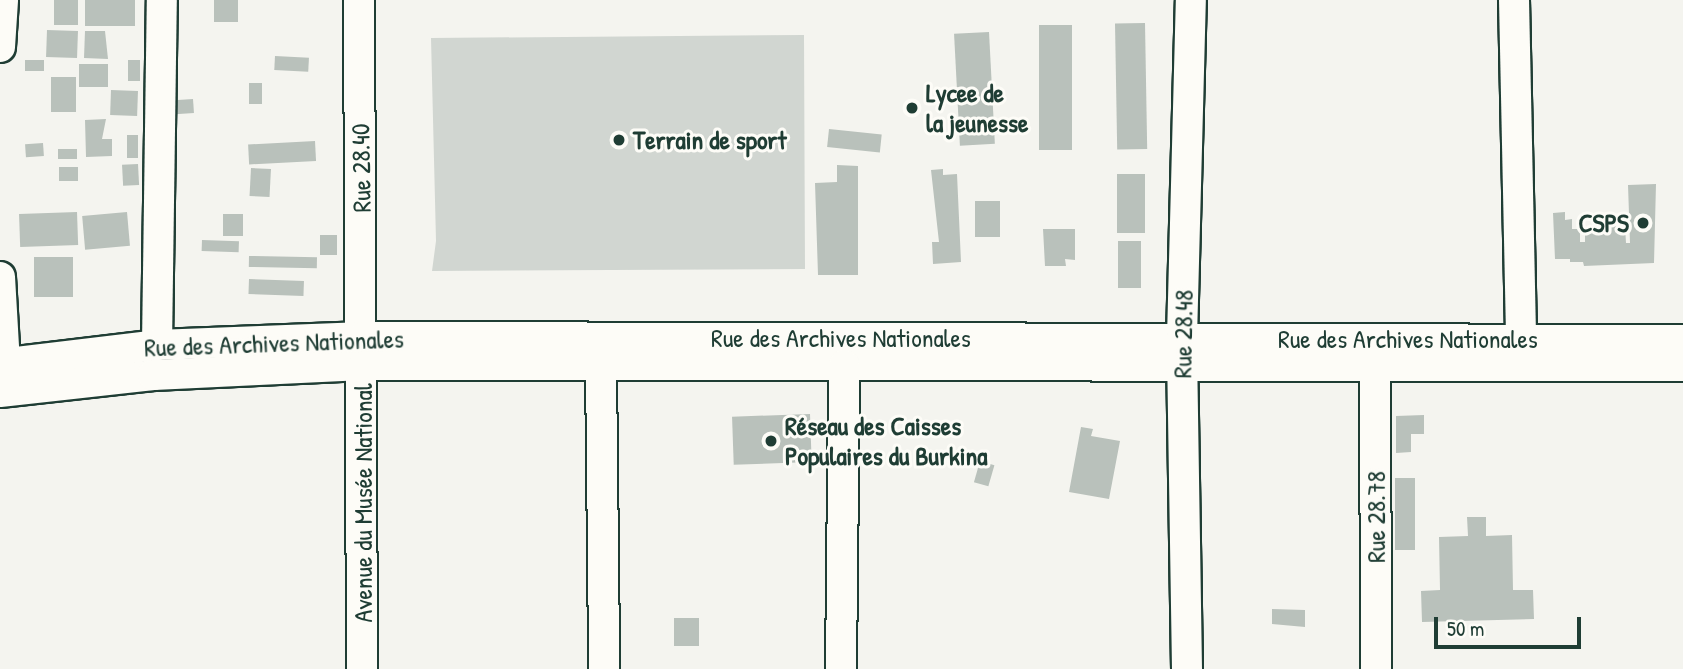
<!DOCTYPE html>
<meta charset="utf-8">
<style>
body{margin:0}
#map{position:relative;width:1683px;height:669px;overflow:hidden;background:#f4f4ef;font-family:"Patrick Hand",sans-serif}
div>[style]{position:absolute}
.green>*{inset:0;background:#d1d6d1}
.building>*{inset:0;background:#b9c1bb;transform-origin:0 0}
.roads{filter:drop-shadow(2px 0 #1f3d34) drop-shadow(-2px 0 #1f3d34) drop-shadow(0 2px #1f3d34) drop-shadow(0 -2px #1f3d34)}
.minor>*{height:30px;margin:-15px;padding:0 15px;transform-origin:15px;border-radius:15px;background:#fdfcf7}
.dots>*{width:19px;height:19px;translate:-50% -50%;box-sizing:border-box;border:4px solid #fdfcf7;border-radius:50%}
span{translate:-50% -50%;white-space:nowrap;text-align:center;line-height:1.15;-webkit-text-stroke:6px #fdfcf7;paint-order:stroke}
.poi-label{font-size:26px;color:#1f3d34;font-weight:700}
.left{translate:0 -50%;text-align:left}
.right{translate:-100% -50%;text-align:right}
.street-label{font-size:26px;color:#1f3d34}
.scale{position:absolute;left:1434px;top:617px;width:147px;height:32px;box-sizing:border-box;border:4px solid #1f3d34;border-top:0;padding-left:9px;font-size:21px;line-height:24px;white-space:nowrap;color:#1f3d34;-webkit-text-stroke:5px #fdfcf7;paint-order:stroke}
</style>
<div id="map">
<div class="green">
<div style="clip-path:polygon(804px 35px,805px 269px,432px 271px,436px 241px,431px 38px)"></div>
</div>
<div class="building">
<div style="left:54px;top:0;width:24px;height:25px"></div>
<div style="left:85px;top:0;width:50px;height:26px"></div>
<div style="left:214px;top:0;width:24px;height:22px"></div>
<div style="left:1145px;top:23px;width:126px;height:30px;rotate:89deg"></div>
<div style="left:1039px;top:25px;width:33px;height:125px"></div>
<div style="left:47px;top:30px;width:31px;height:27px;rotate:2deg"></div>
<div style="clip-path:polygon(85px 31px,105px 31px,108px 59px,84px 58px)"></div>
<div style="left:989px;top:32px;width:112px;height:35px;rotate:87deg"></div>
<div style="left:275px;top:56px;width:34px;height:14px;rotate:3deg"></div>
<div style="left:25px;top:60px;width:19px;height:11px"></div>
<div style="left:128px;top:60px;width:12px;height:21px"></div>
<div style="left:79px;top:64px;width:29px;height:23px"></div>
<div style="left:51px;top:77px;width:25px;height:35px"></div>
<div style="left:262px;top:83px;width:21px;height:13px;rotate:90deg"></div>
<div style="left:111px;top:90px;width:27px;height:25px;rotate:2deg"></div>
<div style="left:193px;top:99px;width:14px;height:19px;rotate:86deg"></div>
<div style="clip-path:polygon(106px 119px,102px 139px,112px 139px,112px 156px,86px 157px,85px 120px)"></div>
<div style="left:829px;top:129px;width:53px;height:18px;rotate:6deg"></div>
<div style="left:127px;top:135px;width:11px;height:23px"></div>
<div style="left:315px;top:141px;width:20px;height:67px;rotate:87deg"></div>
<div style="left:43px;top:143px;width:13px;height:18px;rotate:86deg"></div>
<div style="left:58px;top:149px;width:19px;height:10px"></div>
<div style="left:138px;top:164px;width:21px;height:16px;rotate:87deg"></div>
<div style="clip-path:polygon(837px 165px,858px 166px,858px 275px,818px 275px,815px 183px,837px 182px)"></div>
<div style="left:59px;top:167px;width:19px;height:14px"></div>
<div style="left:251px;top:168px;width:20px;height:28px;rotate:3deg"></div>
<div style="clip-path:polygon(943px 169px,943px 175px,957px 174px,961px 262px,933px 264px,932px 242px,939px 242px,931px 170px)"></div>
<div style="left:1117px;top:174px;width:28px;height:59px"></div>
<div style="clip-path:polygon(1656px 184px,1654px 263px,1584px 266px,1583px 262px,1570px 262px,1570px 259px,1555px 259px,1553px 213px,1565px 212px,1565px 220px,1572px 219px,1572px 229px,1580px 229px,1580px 242px,1585px 242px,1585px 227px,1595px 226px,1594px 216px,1613px 215px,1614px 226px,1625px 226px,1626px 243px,1630px 243px,1628px 185px)"></div>
<div style="left:975px;top:201px;width:25px;height:36px"></div>
<div style="left:77px;top:212px;width:33px;height:58px;rotate:88deg"></div>
<div style="left:127px;top:212px;width:34px;height:45px;rotate:85deg"></div>
<div style="left:223px;top:214px;width:20px;height:22px"></div>
<div style="clip-path:polygon(1043px 229px,1075px 229px,1075px 260px,1065px 259px,1066px 266px,1045px 266px)"></div>
<div style="left:320px;top:235px;width:17px;height:20px"></div>
<div style="left:202px;top:240px;width:37px;height:11px;rotate:2deg"></div>
<div style="left:1118px;top:241px;width:23px;height:47px"></div>
<div style="left:249px;top:256px;width:68px;height:11px;rotate:1deg"></div>
<div style="left:34px;top:257px;width:39px;height:40px"></div>
<div style="left:249px;top:279px;width:55px;height:15px;rotate:2deg"></div>
<div style="left:810px;top:414px;width:48px;height:78px;rotate:88deg"></div>
<div style="clip-path:polygon(1424px 415px,1424px 434px,1411px 434px,1411px 452px,1396px 453px,1396px 416px)"></div>
<div style="clip-path:polygon(1081px 427px,1093px 429px,1091px 436px,1120px 441px,1109px 499px,1069px 492px)"></div>
<div style="left:980px;top:461px;width:15px;height:22px;rotate:16deg"></div>
<div style="left:1395px;top:478px;width:20px;height:72px"></div>
<div style="clip-path:polygon(1467px 517px,1486px 517px,1486px 536px,1512px 535px,1513px 590px,1533px 590px,1534px 619px,1422px 622px,1421px 591px,1440px 590px,1439px 537px,1468px 536px)"></div>
<div style="clip-path:polygon(1272px 609px,1305px 610px,1305px 627px,1272px 624px)"></div>
<div style="left:674px;top:618px;width:25px;height:28px"></div>
</div>
<div class="roads">
<div class="minor">
<div style="left:359px;top:0;width:669px;rotate:89.74deg"></div>
<div style="left:1514px;top:0;width:339px;rotate:88.8deg"></div>
<div style="left:0;top:47px;width:47px;rotate:-86.3deg"></div>
<div style="left:0;top:277px;width:86px;rotate:86.7deg"></div>
<div style="left:157px;top:345px;width:345px;rotate:-89.2deg"></div>
<div style="left:0;top:364px;width:158px;rotate:-6.9deg"></div>
<div style="left:157px;top:345px;width:207px;rotate:-2.2deg"></div>
<div style="left:364px;top:337px;width:1319px;rotate:0.13deg"></div>
<div style="left:601px;top:365px;width:304px;rotate:89.4deg"></div>
<div style="left:1375px;top:366px;width:303px;rotate:89.8deg"></div>
<div style="left:0;top:392px;width:154px;rotate:-6.3deg"></div>
<div style="left:153px;top:375px;width:211px;rotate:-2.7deg"></div>
<div style="left:364px;top:365px;width:1319px;rotate:0.04deg"></div>
<div style="left:841px;top:669px;width:304px;rotate:-89.4deg"></div>
<div style="left:1187px;top:669px;width:331px;rotate:-90.9deg"></div>
<div style="left:1182px;top:338px;width:338px;rotate:-88.5deg"></div>
</div>
</div>
<div class="dots">
<div style="left:912px;top:108px;background:#1f3d34"></div>
<div style="left:619px;top:140px;background:#1f3d34"></div>
<div style="left:1643px;top:223px;background:#1f3d34"></div>
<div style="left:771px;top:441px;background:#1f3d34"></div>
</div>
<div class="poi-label">
<span class="left" style="left:926px;top:108px">Lycee de<br>la jeunesse</span>
<span class="left" style="left:633px;top:140px">Terrain de sport</span>
<span class="right" style="left:1629px;top:223px">CSPS</span>
<span class="left" style="left:785px;top:441px">Réseau des Caisses<br>Populaires du Burkina</span>
</div>
<div class="street-label">
<span style="left:361px;top:168px;rotate:-91deg">Rue 28.40</span>
<span style="left:1183px;top:334px;rotate:-89deg">Rue 28.48</span>
<span style="left:841px;top:338px">Rue des Archives Nationales</span>
<span style="left:1408px;top:339px">Rue des Archives Nationales</span>
<span style="left:274px;top:343px;rotate:-2deg">Rue des Archives Nationales</span>
<span style="left:363px;top:503px;rotate:-90deg">Avenue du Musée National</span>
<span style="left:1376px;top:517px;rotate:-90deg">Rue 28.78</span>
</div>
<div class="scale">50 m</div>
</div>
